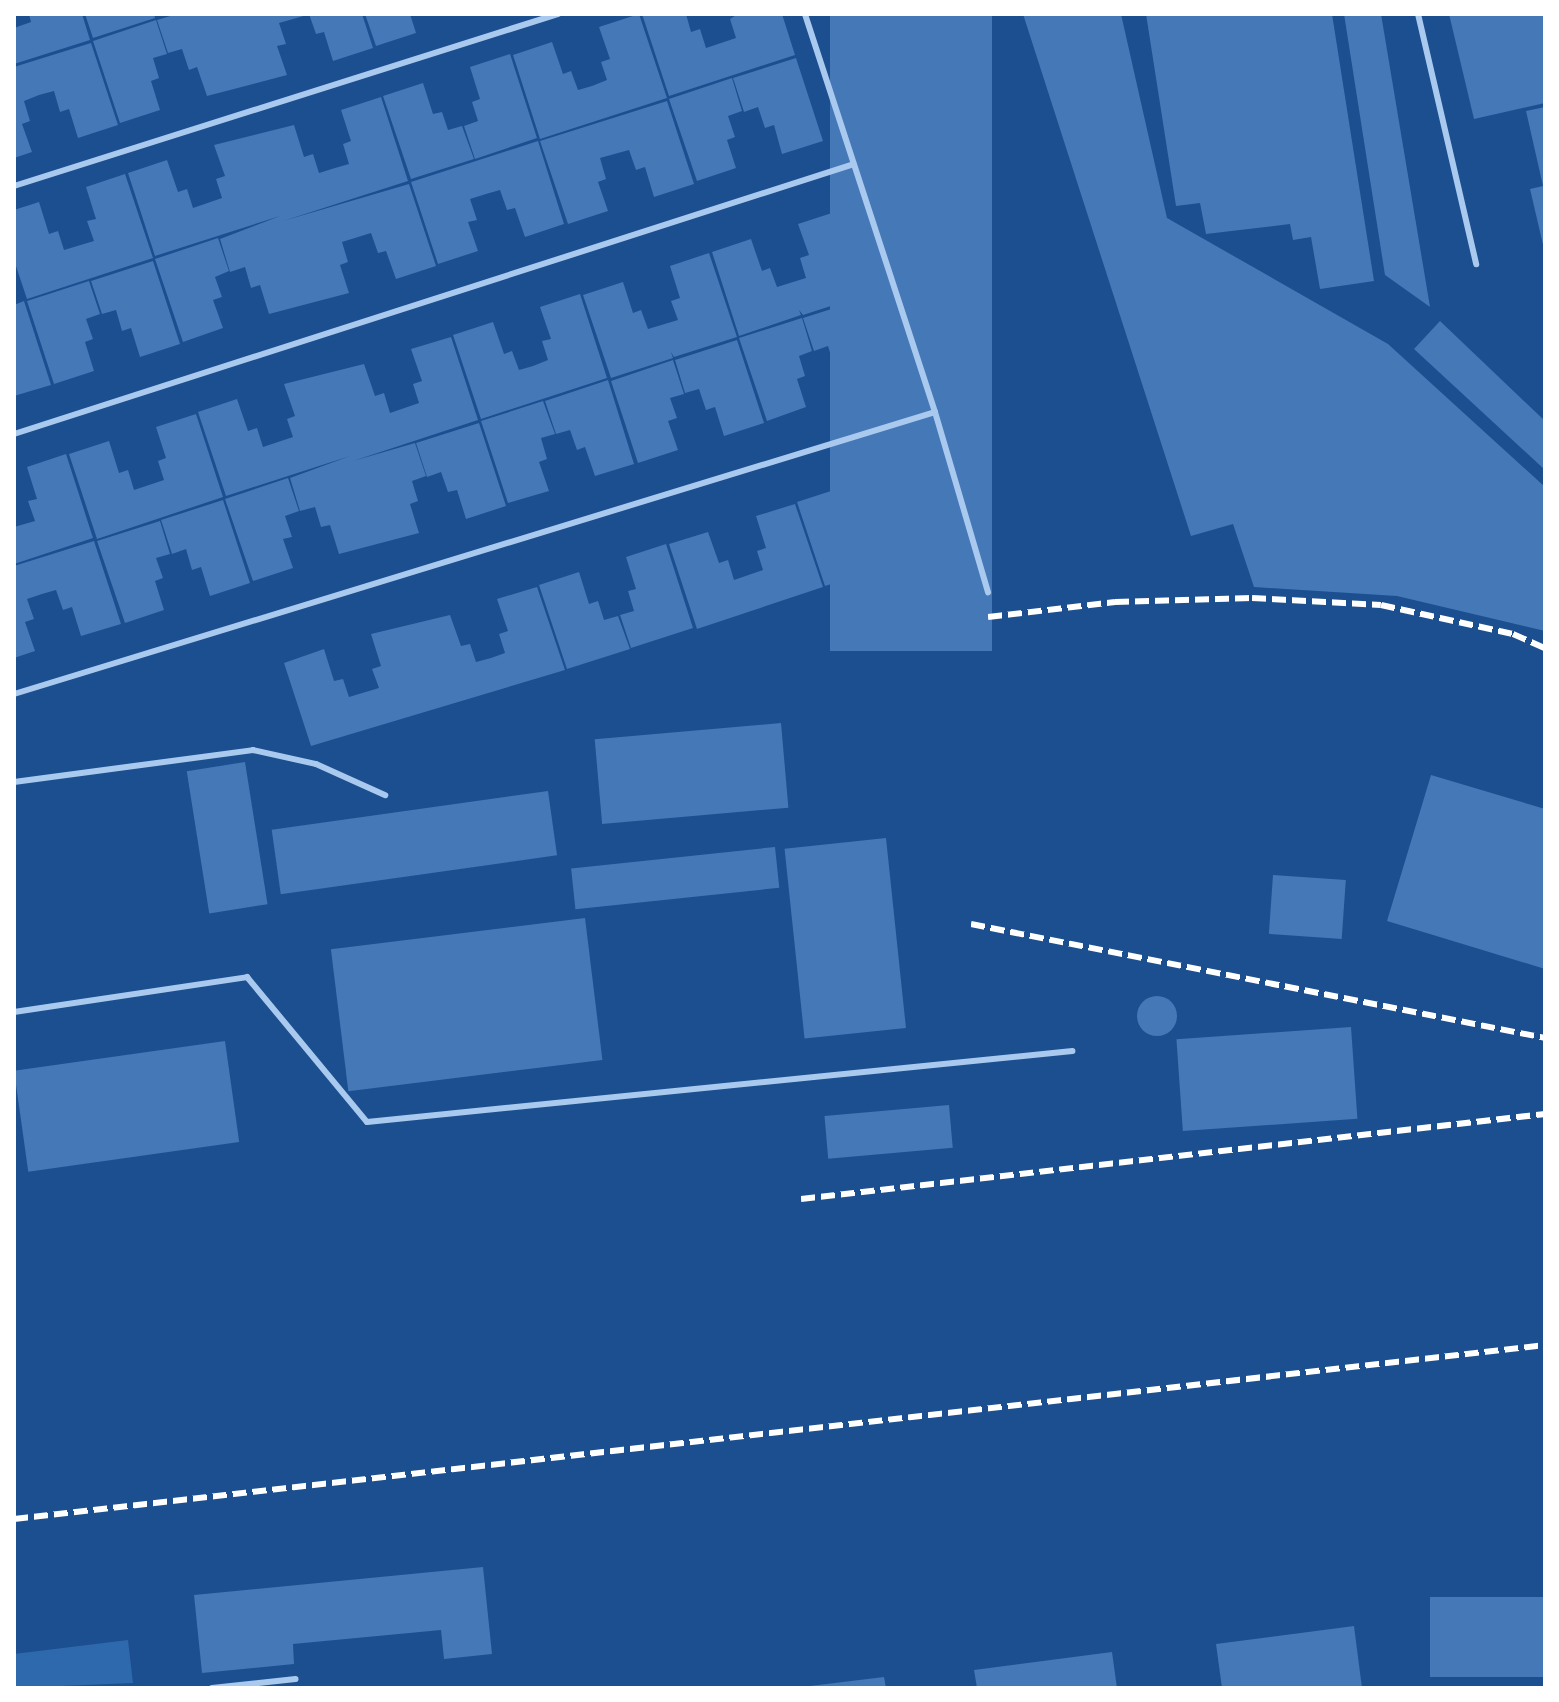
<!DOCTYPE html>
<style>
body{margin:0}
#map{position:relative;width:1559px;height:1702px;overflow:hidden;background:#1b4f8f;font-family:"Open Sans",sans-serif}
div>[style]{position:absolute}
.green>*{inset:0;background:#2e69ad}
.building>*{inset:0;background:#4478b7;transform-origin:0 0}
.round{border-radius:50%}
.service>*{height:6px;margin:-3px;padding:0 3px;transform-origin:3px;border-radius:3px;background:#a9c9ee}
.rail>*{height:6px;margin-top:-3px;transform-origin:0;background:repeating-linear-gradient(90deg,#fff 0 14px,transparent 0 20px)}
span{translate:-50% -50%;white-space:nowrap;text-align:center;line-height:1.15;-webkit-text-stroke:6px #1b4f8f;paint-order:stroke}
.frame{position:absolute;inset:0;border:16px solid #fff;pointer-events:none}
</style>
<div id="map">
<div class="green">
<div style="clip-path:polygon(128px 1640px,133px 1683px,14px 1688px,14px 1654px)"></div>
</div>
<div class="building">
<div style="clip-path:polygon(29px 14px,82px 14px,90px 40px,14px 64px,14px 28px,31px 22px)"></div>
<div style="clip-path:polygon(85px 14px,154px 14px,155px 18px,93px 38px)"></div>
<div style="clip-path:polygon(177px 14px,307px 14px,307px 15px,279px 23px,286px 44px,277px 46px,287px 75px,207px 96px,197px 67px,189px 70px,182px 49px,168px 53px,157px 20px)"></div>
<div style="clip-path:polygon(309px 14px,362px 14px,373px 48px,333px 61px,324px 32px,316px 34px)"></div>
<div style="clip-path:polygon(365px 14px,410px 14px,416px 33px,376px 46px)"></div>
<div style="clip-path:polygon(639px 14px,667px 98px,540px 139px,513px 55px,552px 42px,563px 74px,571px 71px,578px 90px,592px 86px,607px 80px,601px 62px,610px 59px,599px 27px)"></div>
<div style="clip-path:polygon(642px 14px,686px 14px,691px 32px,700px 29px,706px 48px,736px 38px,730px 19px,738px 14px,782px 14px,795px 55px,669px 96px)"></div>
<div style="left:830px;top:14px;width:162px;height:637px"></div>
<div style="clip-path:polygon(1023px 14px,1121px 14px,1167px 218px,1388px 344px,1545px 487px,1545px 631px,1397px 596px,1254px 587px,1233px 524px,1191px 536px)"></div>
<div style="clip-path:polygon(1146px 14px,1332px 14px,1374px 281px,1320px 289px,1311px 237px,1293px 240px,1290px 224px,1206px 234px,1200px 203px,1176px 206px)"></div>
<div style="clip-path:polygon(1344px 14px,1381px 14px,1430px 307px,1385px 275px)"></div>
<div style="clip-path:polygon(1449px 14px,1545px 14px,1545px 103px,1474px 119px)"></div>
<div style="clip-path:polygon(156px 20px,167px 54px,153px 58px,159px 78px,151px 81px,160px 110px,120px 123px,93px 41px)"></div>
<div style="clip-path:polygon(91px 43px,118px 125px,78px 138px,69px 109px,60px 112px,54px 91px,39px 95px,24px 101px,30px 121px,22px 124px,32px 152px,14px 158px,14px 67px)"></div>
<div style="clip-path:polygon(510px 54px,537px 138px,475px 159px,464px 126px,478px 121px,472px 102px,480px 99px,470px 67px)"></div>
<div style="clip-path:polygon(796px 58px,823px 141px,782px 154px,774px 125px,765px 128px,758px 107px,744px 112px,733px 78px)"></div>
<div style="clip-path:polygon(732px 78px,742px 111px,728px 116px,735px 137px,727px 140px,736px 168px,697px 181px,669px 99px)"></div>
<div style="clip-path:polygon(423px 83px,433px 114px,442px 112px,448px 130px,462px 126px,474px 159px,411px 179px,383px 96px)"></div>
<div style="clip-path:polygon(381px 97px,408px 181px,283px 221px,409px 184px,436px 266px,396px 279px,386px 251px,378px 253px,371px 233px,342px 242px,348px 262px,340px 265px,349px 293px,269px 314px,260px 285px,251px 288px,245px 267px,230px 272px,220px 239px,280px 216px,155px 256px,128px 173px,167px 160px,178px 192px,187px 189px,193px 208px,222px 198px,216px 179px,225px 176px,214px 145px,294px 125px,304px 157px,313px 154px,319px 173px,335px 168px,349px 164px,343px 144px,351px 141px,341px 110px)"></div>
<div style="clip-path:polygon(667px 101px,694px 184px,654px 197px,645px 167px,636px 170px,629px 150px,600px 158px,606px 179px,598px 182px,608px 211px,568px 224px,540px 141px)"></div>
<div style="clip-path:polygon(1545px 107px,1545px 249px,1544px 249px,1530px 189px,1543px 186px,1526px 111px)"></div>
<div style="clip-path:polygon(538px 141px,564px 224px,525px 237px,515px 208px,507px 210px,500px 190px,486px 194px,470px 199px,477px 220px,468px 222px,478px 251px,438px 264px,411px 182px)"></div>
<div style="clip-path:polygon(125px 174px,153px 258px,27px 299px,14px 260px,14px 210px,39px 202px,49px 234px,58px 231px,64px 250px,94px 241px,87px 221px,96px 219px,86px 187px)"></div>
<div style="clip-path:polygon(838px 211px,865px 295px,803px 315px,799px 310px,801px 315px,739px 336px,712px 252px,751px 239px,762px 271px,770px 268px,777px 287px,806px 278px,800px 258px,809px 255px,798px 224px)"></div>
<div style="clip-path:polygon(218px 238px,229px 271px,215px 277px,222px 297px,213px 300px,223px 328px,183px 342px,155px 259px)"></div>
<div style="clip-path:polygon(709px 253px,737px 337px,674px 357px,671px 352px,673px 358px,611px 378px,583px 295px,623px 282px,633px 313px,641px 310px,648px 329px,678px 320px,671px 301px,680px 298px,670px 266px)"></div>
<div style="clip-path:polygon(153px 261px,180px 344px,140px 357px,131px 328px,122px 331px,116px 310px,102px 314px,91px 281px)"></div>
<div style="clip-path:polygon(89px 281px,100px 314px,86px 319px,93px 339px,85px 342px,94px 371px,54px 384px,27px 301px)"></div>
<div style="clip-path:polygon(580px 294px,607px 378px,481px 419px,453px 335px,493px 322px,504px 354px,512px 351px,519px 370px,533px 366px,548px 360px,542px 341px,551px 339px,540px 307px)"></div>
<div style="clip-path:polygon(866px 298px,893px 380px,853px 393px,844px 365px,835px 368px,828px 346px,814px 351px,803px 318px)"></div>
<div style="clip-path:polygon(24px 301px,51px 385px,14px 396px,14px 305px)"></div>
<div style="clip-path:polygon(802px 318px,812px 351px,799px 356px,805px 376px,797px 379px,806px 407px,767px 421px,739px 338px)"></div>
<div style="clip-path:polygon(1440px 321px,1545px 421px,1545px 470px,1414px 349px)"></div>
<div style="clip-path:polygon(451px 337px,478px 420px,353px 461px,415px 443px,426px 476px,412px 481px,418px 501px,410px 504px,419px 533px,339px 554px,330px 525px,321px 527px,315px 507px,300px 511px,290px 478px,350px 456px,226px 496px,198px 412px,237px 399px,248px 431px,257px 428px,263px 447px,293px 437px,287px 419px,295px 416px,284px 384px,364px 364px,375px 396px,384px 393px,390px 413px,419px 403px,413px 384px,422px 381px,411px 349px)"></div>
<div style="clip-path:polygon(737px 340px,764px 423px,724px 436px,715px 407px,706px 410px,699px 389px,685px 393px,675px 360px)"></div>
<div style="clip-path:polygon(673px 360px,684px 394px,670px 398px,677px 418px,668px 421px,678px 450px,638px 463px,611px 381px)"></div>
<div style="clip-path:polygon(608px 380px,634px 464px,595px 476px,585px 447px,577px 450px,570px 430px,556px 434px,545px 401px)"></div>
<div style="clip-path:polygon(543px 401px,555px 434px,541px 438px,547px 459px,539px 462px,549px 491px,508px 503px,481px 421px)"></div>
<div style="clip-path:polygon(196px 414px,223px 497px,97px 539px,69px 454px,109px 441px,119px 473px,128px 470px,134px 490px,164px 480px,158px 461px,166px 458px,156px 427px)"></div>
<div style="clip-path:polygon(479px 423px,506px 506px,466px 519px,457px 490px,448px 492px,441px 472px,427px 477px,416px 443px)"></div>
<div style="clip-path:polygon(66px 454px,93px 538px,14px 564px,14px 527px,35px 521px,28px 501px,37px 499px,27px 467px)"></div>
<div style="clip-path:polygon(924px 461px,952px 545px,825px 586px,797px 502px,837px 489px,848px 521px,856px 518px,863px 537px,892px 528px,886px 509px,895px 506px,885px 474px)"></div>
<div style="clip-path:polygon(288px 478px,299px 511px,285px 516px,292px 537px,283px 539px,293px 568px,253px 581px,225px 499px)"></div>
<div style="clip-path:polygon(223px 500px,250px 583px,210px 596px,201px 567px,192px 570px,186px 549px,172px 554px,161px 520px)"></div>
<div style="clip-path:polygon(795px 504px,823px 587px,697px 629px,669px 544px,708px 532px,719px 563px,728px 560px,734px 580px,763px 570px,757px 551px,766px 548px,756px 516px)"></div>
<div style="clip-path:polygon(160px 521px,170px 554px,156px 558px,163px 578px,155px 581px,164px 610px,125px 623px,97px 541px)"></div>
<div style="clip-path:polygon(94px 541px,121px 624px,81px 636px,72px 607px,63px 610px,56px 590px,42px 594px,27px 599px,34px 619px,25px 622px,35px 651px,14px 658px,14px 566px)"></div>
<div style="clip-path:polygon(666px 544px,693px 628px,631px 648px,620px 615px,634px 611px,628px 591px,636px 589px,626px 557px)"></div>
<div style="clip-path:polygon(579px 572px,589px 604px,598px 601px,604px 620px,618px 616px,630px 649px,567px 669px,539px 585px)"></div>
<div style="clip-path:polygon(537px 587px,565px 670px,311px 746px,284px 663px,324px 649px,334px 681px,343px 679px,349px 697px,379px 688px,372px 669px,381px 666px,371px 634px,450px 615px,461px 646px,470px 644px,476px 662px,491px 658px,505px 653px,499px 634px,508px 631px,497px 599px)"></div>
<div style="left:781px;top:723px;width:85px;height:187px;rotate:85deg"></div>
<div style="left:245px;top:762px;width:144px;height:59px;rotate:81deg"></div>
<div style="clip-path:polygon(1431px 775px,1545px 809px,1545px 969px,1387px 921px)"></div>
<div style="left:548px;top:791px;width:65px;height:279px;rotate:82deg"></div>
<div style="left:886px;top:838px;width:191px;height:102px;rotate:84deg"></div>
<div style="left:775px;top:847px;width:41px;height:205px;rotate:84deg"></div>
<div style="left:1273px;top:875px;width:73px;height:59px;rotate:4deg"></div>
<div style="left:585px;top:918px;width:143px;height:256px;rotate:83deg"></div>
<div class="round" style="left:1137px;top:996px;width:40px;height:40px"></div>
<div style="left:1351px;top:1027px;width:92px;height:175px;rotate:86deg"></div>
<div style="left:225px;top:1041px;width:102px;height:213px;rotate:82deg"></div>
<div style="left:949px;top:1105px;width:43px;height:125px;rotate:85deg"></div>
<div style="clip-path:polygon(483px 1567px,492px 1654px,444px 1659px,441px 1630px,293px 1644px,294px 1664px,202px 1673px,194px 1595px)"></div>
<div style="left:1545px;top:1597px;width:80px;height:115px;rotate:90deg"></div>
<div style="clip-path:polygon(1354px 1626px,1362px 1688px,1222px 1688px,1216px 1644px)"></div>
<div style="clip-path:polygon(1112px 1652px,1117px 1688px,977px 1688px,974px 1670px)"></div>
<div style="clip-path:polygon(884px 1677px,886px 1688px,810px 1688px,810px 1686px)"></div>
</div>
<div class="service">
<div style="left:1418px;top:14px;width:257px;rotate:76.9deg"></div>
<div style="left:14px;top:186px;width:571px;rotate:-17.55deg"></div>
<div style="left:935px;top:412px;width:188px;rotate:73.6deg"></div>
<div style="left:14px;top:434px;width:882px;rotate:-17.82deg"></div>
<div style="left:14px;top:694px;width:963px;rotate:-17.02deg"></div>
<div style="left:935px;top:412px;width:419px;rotate:-108.1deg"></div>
<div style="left:14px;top:782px;width:241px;rotate:-7.6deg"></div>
<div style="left:253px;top:750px;width:65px;rotate:12.5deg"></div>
<div style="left:316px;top:764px;width:76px;rotate:24.2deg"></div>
<div style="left:14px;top:1012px;width:236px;rotate:-8.5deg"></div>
<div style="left:247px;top:977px;width:188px;rotate:50.4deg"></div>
<div style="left:367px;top:1122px;width:709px;rotate:-5.75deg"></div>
<div style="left:212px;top:1688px;width:84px;rotate:-6.1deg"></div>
</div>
<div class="rail">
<div style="left:988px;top:617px;width:128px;rotate:-6.7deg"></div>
<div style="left:1115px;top:602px;width:137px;rotate:-1.7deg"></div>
<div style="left:1252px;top:598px;width:129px;rotate:3.1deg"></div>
<div style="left:1381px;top:605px;width:135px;rotate:12.4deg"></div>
<div style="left:1513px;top:634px;width:35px;rotate:24deg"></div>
<div style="left:971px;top:924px;width:585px;rotate:11.23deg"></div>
<div style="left:801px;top:1199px;width:749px;rotate:-6.52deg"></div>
<div style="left:14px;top:1519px;width:1541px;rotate:-6.48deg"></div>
</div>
<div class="frame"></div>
</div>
